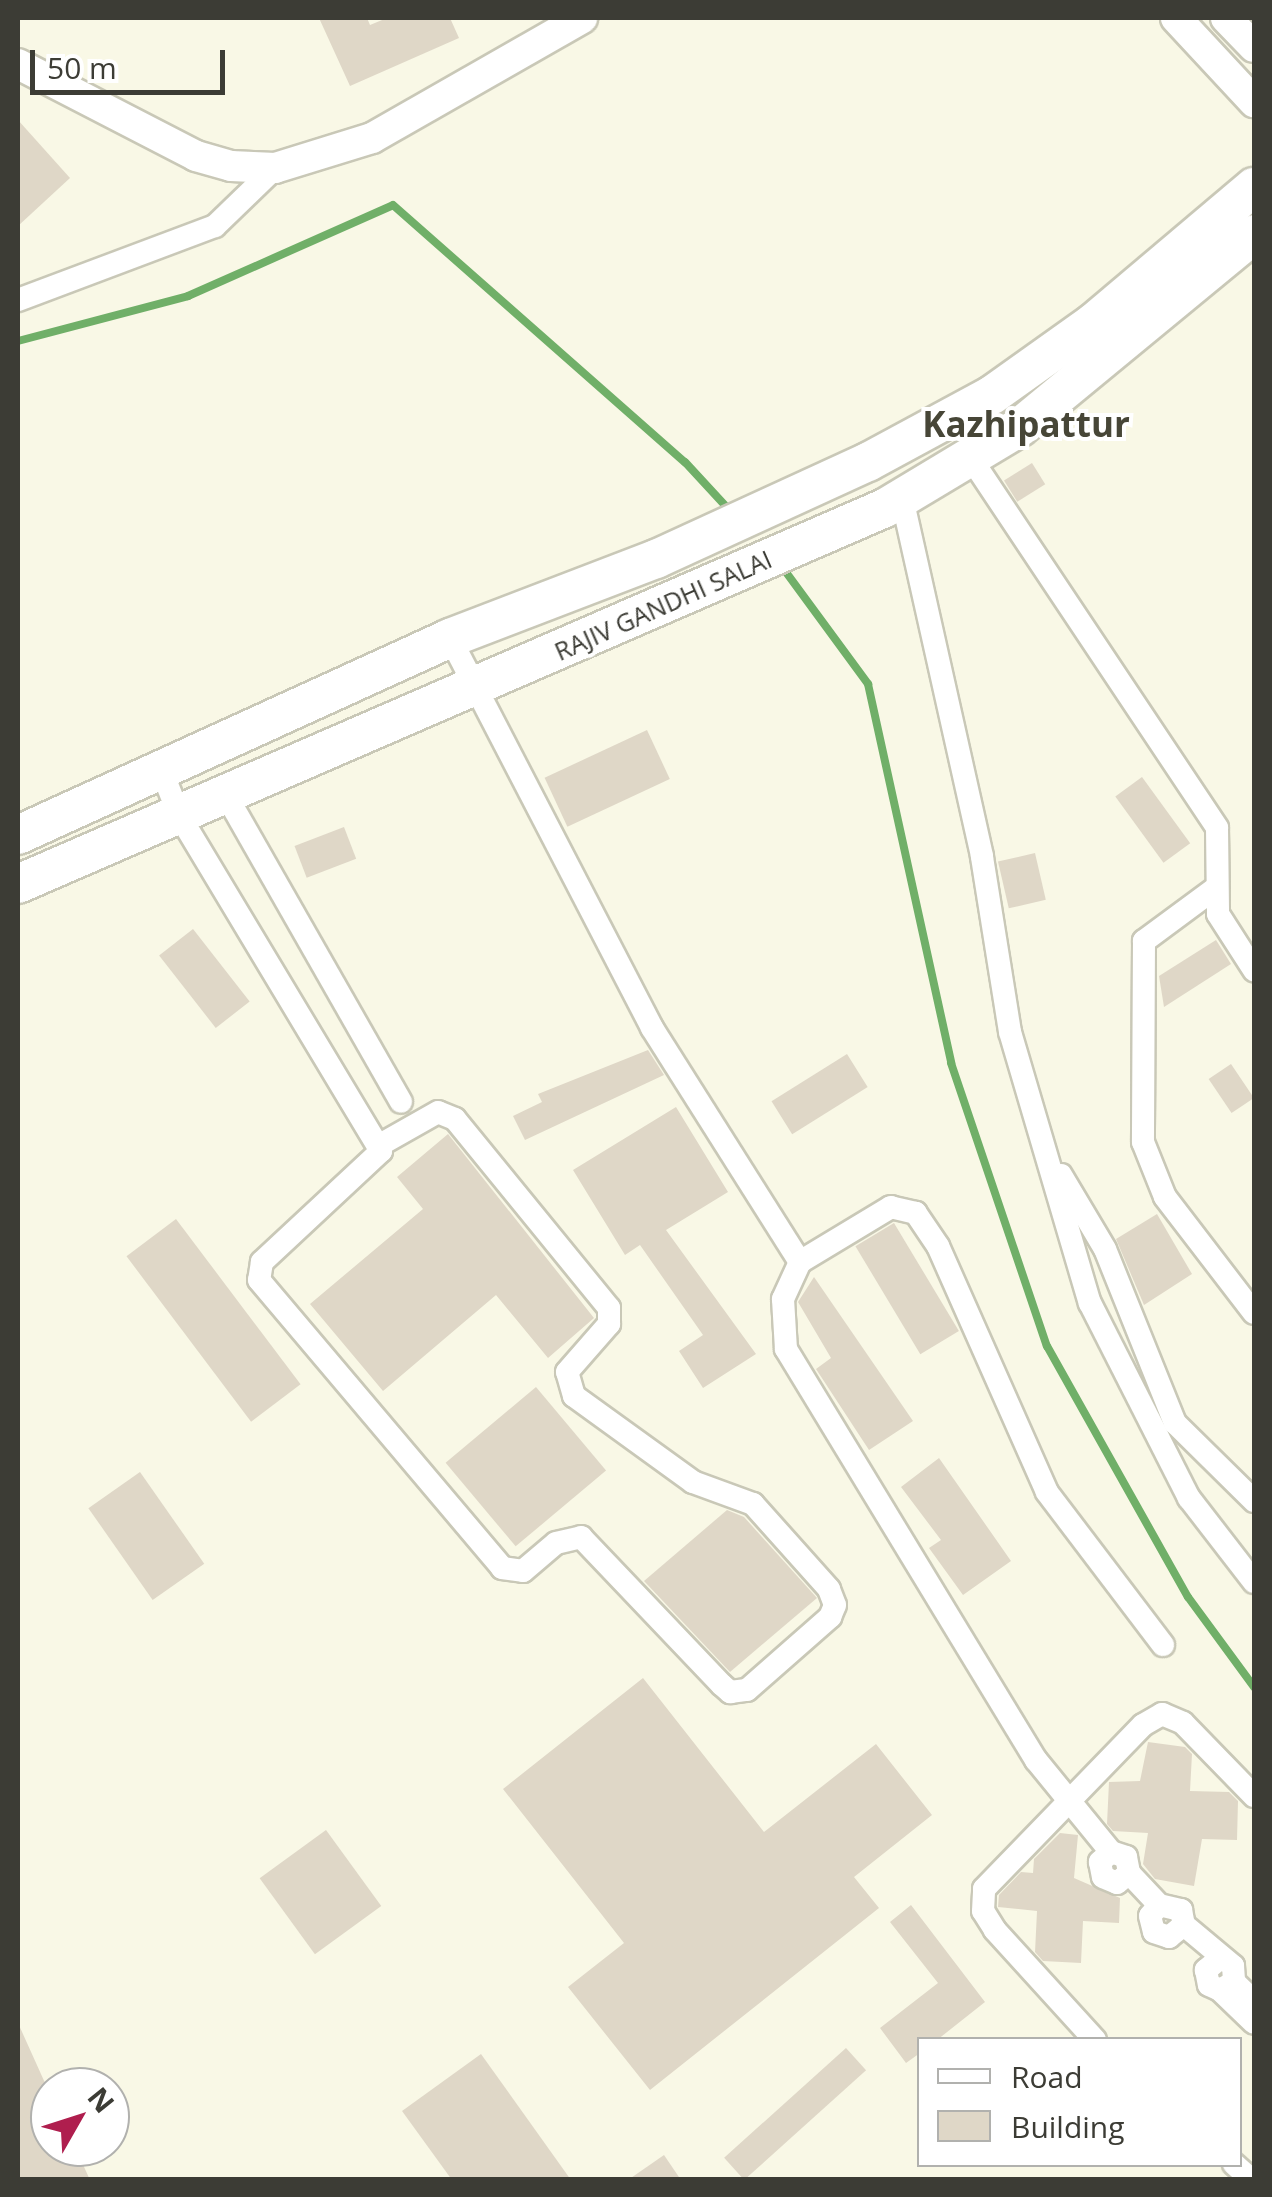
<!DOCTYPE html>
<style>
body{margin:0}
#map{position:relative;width:1272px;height:2197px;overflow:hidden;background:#f9f8e6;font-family:"Open Sans",sans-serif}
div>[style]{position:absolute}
.stream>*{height:8px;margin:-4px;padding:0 4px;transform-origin:4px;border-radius:4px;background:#70af68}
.building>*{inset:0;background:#dfd7c7;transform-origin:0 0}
.roads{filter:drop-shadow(2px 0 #c9c8b7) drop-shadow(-2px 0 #c9c8b7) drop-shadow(0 2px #c9c8b7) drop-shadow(0 -2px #c9c8b7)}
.minor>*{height:22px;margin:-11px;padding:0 11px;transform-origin:11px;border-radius:11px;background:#fff}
.tertiary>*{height:30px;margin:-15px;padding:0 15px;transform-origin:15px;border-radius:15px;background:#fff}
.primary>*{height:38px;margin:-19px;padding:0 19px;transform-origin:19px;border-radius:19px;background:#fff}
span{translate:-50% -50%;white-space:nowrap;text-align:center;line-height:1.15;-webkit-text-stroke:8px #fff;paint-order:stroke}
.street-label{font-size:25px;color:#3c3c35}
.district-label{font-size:35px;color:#474637;font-weight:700}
.frame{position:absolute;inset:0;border:20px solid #3c3c35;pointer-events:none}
.legend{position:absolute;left:917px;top:2037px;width:325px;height:130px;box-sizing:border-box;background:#fff;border:2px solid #b1b1ae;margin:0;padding:12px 18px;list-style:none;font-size:30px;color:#3c3c35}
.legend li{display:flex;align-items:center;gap:20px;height:50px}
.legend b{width:50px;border:2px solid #b1b1ae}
.north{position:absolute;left:30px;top:2067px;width:100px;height:100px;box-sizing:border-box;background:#fff;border:2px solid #b1b1ae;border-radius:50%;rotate:51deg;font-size:28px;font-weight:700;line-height:40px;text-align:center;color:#3c3c35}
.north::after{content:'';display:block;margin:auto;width:35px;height:45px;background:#af1e4e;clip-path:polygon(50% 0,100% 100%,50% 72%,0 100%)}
.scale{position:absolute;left:30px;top:50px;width:195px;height:45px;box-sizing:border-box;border:5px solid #3c3c35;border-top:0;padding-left:12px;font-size:30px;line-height:35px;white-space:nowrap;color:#3c3c35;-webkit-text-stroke:8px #fff;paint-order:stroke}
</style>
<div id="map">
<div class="stream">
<div style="left:18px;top:341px;width:176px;rotate:-14.8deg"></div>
<div style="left:188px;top:296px;width:224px;rotate:-23.9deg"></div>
<div style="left:393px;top:205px;width:389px;rotate:41.4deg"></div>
<div style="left:685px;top:462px;width:71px;rotate:47.3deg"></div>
<div style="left:780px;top:564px;width:149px;rotate:53.7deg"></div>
<div style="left:868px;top:684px;width:388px;rotate:77.6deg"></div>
<div style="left:951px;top:1063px;width:299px;rotate:71.3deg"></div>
<div style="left:1047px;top:1346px;width:288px;rotate:60.7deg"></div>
<div style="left:1188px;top:1597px;width:112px;rotate:53.7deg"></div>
</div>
<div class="building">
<div style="clip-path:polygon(319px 18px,367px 18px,370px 25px,387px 18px,450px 18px,459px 38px,350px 86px)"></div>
<div style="clip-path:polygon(18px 120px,70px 178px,18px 226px)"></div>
<div style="left:1032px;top:463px;width:25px;height:33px;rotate:58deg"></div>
<div style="left:647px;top:730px;width:54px;height:113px;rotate:65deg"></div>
<div style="left:1142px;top:777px;width:82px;height:33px;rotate:54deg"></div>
<div style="left:344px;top:827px;width:34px;height:53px;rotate:69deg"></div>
<div style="left:1035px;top:853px;width:48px;height:38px;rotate:77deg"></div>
<div style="left:193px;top:929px;width:92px;height:43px;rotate:52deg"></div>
<div style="clip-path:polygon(1216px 940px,1231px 964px,1164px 1007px,1159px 976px)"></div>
<div style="clip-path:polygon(648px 1050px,664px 1075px,525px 1140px,513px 1116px,542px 1102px,538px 1094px)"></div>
<div style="left:847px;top:1054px;width:39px;height:89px;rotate:58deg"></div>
<div style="left:1231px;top:1064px;width:41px;height:27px;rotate:56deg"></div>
<div style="clip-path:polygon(676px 1107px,728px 1192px,666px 1230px,756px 1354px,703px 1388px,679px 1351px,703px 1335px,640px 1245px,625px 1255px,573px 1170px)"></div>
<div style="clip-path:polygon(448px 1134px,594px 1318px,548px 1358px,496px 1295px,383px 1391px,310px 1304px,423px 1209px,397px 1177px)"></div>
<div style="clip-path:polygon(1157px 1214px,1192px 1274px,1144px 1305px,1116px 1239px)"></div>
<div style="left:176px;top:1219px;width:207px;height:62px;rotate:53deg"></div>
<div style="left:894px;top:1223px;width:126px;height:45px;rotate:59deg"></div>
<div style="clip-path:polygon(814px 1277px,913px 1421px,869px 1450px,816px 1369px,831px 1358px,798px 1302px)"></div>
<div style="left:536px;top:1387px;width:109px;height:118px;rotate:50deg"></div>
<div style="clip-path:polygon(939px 1458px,1011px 1561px,963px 1595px,929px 1548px,941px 1540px,901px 1487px)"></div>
<div style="left:140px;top:1472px;width:112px;height:63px;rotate:55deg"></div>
<div style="clip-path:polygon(727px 1510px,744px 1517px,817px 1598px,730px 1672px,644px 1581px)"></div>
<div style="clip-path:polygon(643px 1678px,764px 1832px,876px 1744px,932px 1815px,854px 1877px,879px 1908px,650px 2090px,568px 1987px,624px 1943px,503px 1789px)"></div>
<div style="clip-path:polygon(1148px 1742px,1185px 1747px,1192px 1754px,1190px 1791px,1229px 1792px,1238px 1801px,1237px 1840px,1202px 1839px,1194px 1886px,1155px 1879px,1143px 1864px,1148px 1833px,1113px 1831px,1107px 1824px,1109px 1782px,1140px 1781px)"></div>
<div style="left:326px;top:1830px;width:94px;height:82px;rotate:54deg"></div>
<div style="clip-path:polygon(1060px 1833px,1078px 1835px,1074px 1878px,1120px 1898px,1119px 1923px,1083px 1921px,1081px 1963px,1043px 1961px,1035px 1952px,1037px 1911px,998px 1907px,999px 1895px,1021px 1872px,1033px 1873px,1034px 1859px)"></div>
<div style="clip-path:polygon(911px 1905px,985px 2002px,937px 2040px,920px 2040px,920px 2053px,906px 2063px,880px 2028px,938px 1983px,890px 1922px)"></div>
<div style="clip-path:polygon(18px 2023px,50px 2094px,50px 2147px,75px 2147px,90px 2180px,18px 2180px)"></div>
<div style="left:846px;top:2048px;width:30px;height:164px;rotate:48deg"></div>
<div style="clip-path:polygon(481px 2054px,571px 2180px,452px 2180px,402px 2111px)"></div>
<div style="clip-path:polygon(664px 2155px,681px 2180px,628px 2180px)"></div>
</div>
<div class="roads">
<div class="minor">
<div style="left:18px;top:300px;width:210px;rotate:-20.6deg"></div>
<div style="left:215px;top:226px;width:83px;rotate:-44deg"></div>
<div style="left:968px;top:454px;width:449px;rotate:56.3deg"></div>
<div style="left:1217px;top:828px;width:86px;rotate:89.3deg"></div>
<div style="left:1218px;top:914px;width:67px;rotate:57.3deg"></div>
<div style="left:902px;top:498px;width:368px;rotate:77.4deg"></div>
<div style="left:982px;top:857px;width:177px;rotate:80.9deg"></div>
<div style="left:1010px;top:1032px;width:283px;rotate:73.6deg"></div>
<div style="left:1090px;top:1303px;width:219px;rotate:63.1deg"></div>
<div style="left:1189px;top:1498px;width:106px;rotate:52.3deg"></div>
<div style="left:450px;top:638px;width:439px;rotate:62.6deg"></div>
<div style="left:652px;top:1028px;width:277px;rotate:57.7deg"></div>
<div style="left:161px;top:769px;width:49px;rotate:68.6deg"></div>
<div style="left:179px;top:815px;width:392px;rotate:59deg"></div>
<div style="left:381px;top:1151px;width:163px;rotate:137deg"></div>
<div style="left:262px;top:1262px;width:18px;rotate:99deg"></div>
<div style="left:259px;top:1280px;width:377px;rotate:49.8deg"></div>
<div style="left:502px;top:1568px;width:21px;rotate:8deg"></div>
<div style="left:523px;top:1571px;width:43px;rotate:-40.3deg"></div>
<div style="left:556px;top:1543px;width:26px;rotate:-13deg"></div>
<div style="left:581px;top:1537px;width:204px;rotate:46.4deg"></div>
<div style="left:722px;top:1685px;width:11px;rotate:41deg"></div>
<div style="left:730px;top:1692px;width:17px;rotate:-7deg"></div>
<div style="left:747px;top:1690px;width:111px;rotate:-41.3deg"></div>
<div style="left:830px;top:1617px;width:13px;rotate:-67deg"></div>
<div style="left:835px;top:1605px;width:17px;rotate:-111deg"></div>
<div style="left:829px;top:1589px;width:114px;rotate:-131.8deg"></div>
<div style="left:753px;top:1504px;width:64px;rotate:-159.9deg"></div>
<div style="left:693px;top:1482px;width:147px;rotate:-144.1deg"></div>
<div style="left:574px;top:1396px;width:25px;rotate:-106deg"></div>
<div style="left:567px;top:1372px;width:64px;rotate:-48.8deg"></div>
<div style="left:609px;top:1324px;width:16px;rotate:-90deg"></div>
<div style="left:609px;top:1308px;width:244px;rotate:-129.2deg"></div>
<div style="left:455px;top:1119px;width:18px;rotate:-158deg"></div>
<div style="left:438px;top:1112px;width:69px;rotate:150.5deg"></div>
<div style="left:226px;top:795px;width:353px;rotate:60.3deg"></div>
<div style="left:1213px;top:890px;width:86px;rotate:143.5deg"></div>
<div style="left:1144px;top:941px;width:201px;rotate:90.3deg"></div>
<div style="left:1143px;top:1142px;width:59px;rotate:68.2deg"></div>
<div style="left:1165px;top:1197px;width:146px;rotate:52.5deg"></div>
<div style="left:1061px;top:1175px;width:86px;rotate:59.3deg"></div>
<div style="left:1105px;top:1249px;width:188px;rotate:68.1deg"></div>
<div style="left:1175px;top:1423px;width:111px;rotate:44.6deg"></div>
<div style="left:1163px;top:1645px;width:192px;rotate:-127.2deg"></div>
<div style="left:1047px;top:1492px;width:269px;rotate:-113.9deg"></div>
<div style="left:938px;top:1246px;width:40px;rotate:-124deg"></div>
<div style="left:916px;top:1213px;width:26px;rotate:-167deg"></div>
<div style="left:891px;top:1207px;width:106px;rotate:148.9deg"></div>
<div style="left:800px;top:1262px;width:41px;rotate:114.7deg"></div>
<div style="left:783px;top:1299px;width:50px;rotate:86.6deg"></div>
<div style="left:786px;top:1349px;width:481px;rotate:58.7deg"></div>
<div style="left:1036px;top:1760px;width:119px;rotate:50.8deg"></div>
<div style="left:1111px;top:1852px;width:16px;rotate:18deg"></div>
<div style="left:1126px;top:1857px;width:16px;rotate:79deg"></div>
<div style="left:1129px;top:1873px;width:44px;rotate:46.8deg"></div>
<div style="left:1159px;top:1905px;width:23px;rotate:13deg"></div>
<div style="left:1181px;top:1910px;width:15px;rotate:79deg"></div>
<div style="left:1184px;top:1925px;width:64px;rotate:39.9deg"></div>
<div style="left:1233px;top:1966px;width:16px;rotate:86deg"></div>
<div style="left:1234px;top:1982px;width:28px;rotate:44deg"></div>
<div style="left:1111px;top:1852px;width:15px;rotate:138deg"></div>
<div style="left:1100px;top:1862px;width:15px;rotate:79deg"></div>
<div style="left:1103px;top:1877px;width:15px;rotate:23deg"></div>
<div style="left:1117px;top:1883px;width:16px;rotate:-40deg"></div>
<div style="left:1159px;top:1905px;width:14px;rotate:129deg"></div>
<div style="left:1150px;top:1916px;width:16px;rotate:76deg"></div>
<div style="left:1154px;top:1932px;width:16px;rotate:18deg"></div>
<div style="left:1169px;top:1937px;width:19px;rotate:-39deg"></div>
<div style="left:1218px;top:1960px;width:16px;rotate:140deg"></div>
<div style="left:1206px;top:1970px;width:15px;rotate:79deg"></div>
<div style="left:1209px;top:1985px;width:12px;rotate:24deg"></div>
<div style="left:1220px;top:1990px;width:16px;rotate:-30deg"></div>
<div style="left:1220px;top:1990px;width:47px;rotate:44.1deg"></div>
<div style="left:1095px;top:2040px;width:149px;rotate:-132.3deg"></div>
<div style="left:995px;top:1930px;width:22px;rotate:-122deg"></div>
<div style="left:983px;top:1911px;width:22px;rotate:-87deg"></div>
<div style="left:984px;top:1889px;width:228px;rotate:-45.9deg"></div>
<div style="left:1143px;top:1725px;width:22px;rotate:-30deg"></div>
<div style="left:1162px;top:1714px;width:23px;rotate:23deg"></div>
<div style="left:1183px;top:1723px;width:102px;rotate:45.8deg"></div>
<div style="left:1234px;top:2164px;width:24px;rotate:42deg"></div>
</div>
<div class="tertiary">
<div style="left:1176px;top:18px;width:115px;rotate:47.1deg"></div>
<div style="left:1226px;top:18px;width:40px;rotate:46deg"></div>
<div style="left:18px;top:64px;width:200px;rotate:27.3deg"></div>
<div style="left:196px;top:156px;width:36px;rotate:16deg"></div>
<div style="left:231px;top:166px;width:44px;rotate:2.6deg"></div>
<div style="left:275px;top:168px;width:102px;rotate:-17.2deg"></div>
<div style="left:372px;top:138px;width:242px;rotate:-29.7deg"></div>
</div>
<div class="primary">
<div style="left:18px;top:835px;width:475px;rotate:-24.5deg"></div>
<div style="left:450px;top:638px;width:221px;rotate:-21deg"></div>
<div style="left:656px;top:559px;width:233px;rotate:-24.6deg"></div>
<div style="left:868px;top:462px;width:141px;rotate:-28.4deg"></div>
<div style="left:992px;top:395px;width:124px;rotate:-35.5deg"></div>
<div style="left:1093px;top:323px;width:211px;rotate:-40.2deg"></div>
<div style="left:18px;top:884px;width:945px;rotate:-23.45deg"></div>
<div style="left:885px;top:508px;width:157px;rotate:-31deg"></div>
<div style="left:1020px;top:427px;width:303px;rotate:-39.5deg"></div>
</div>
</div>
<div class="street-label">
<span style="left:663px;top:605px;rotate:-24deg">RAJIV GANDHI SALAI</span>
</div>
<div class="district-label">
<span style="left:1026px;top:424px">Kazhipattur</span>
</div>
<div class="frame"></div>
<ul class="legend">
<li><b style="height:12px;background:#fff"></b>Road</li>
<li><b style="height:28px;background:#dfd7c7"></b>Building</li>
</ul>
<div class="north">N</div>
<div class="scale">50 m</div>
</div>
